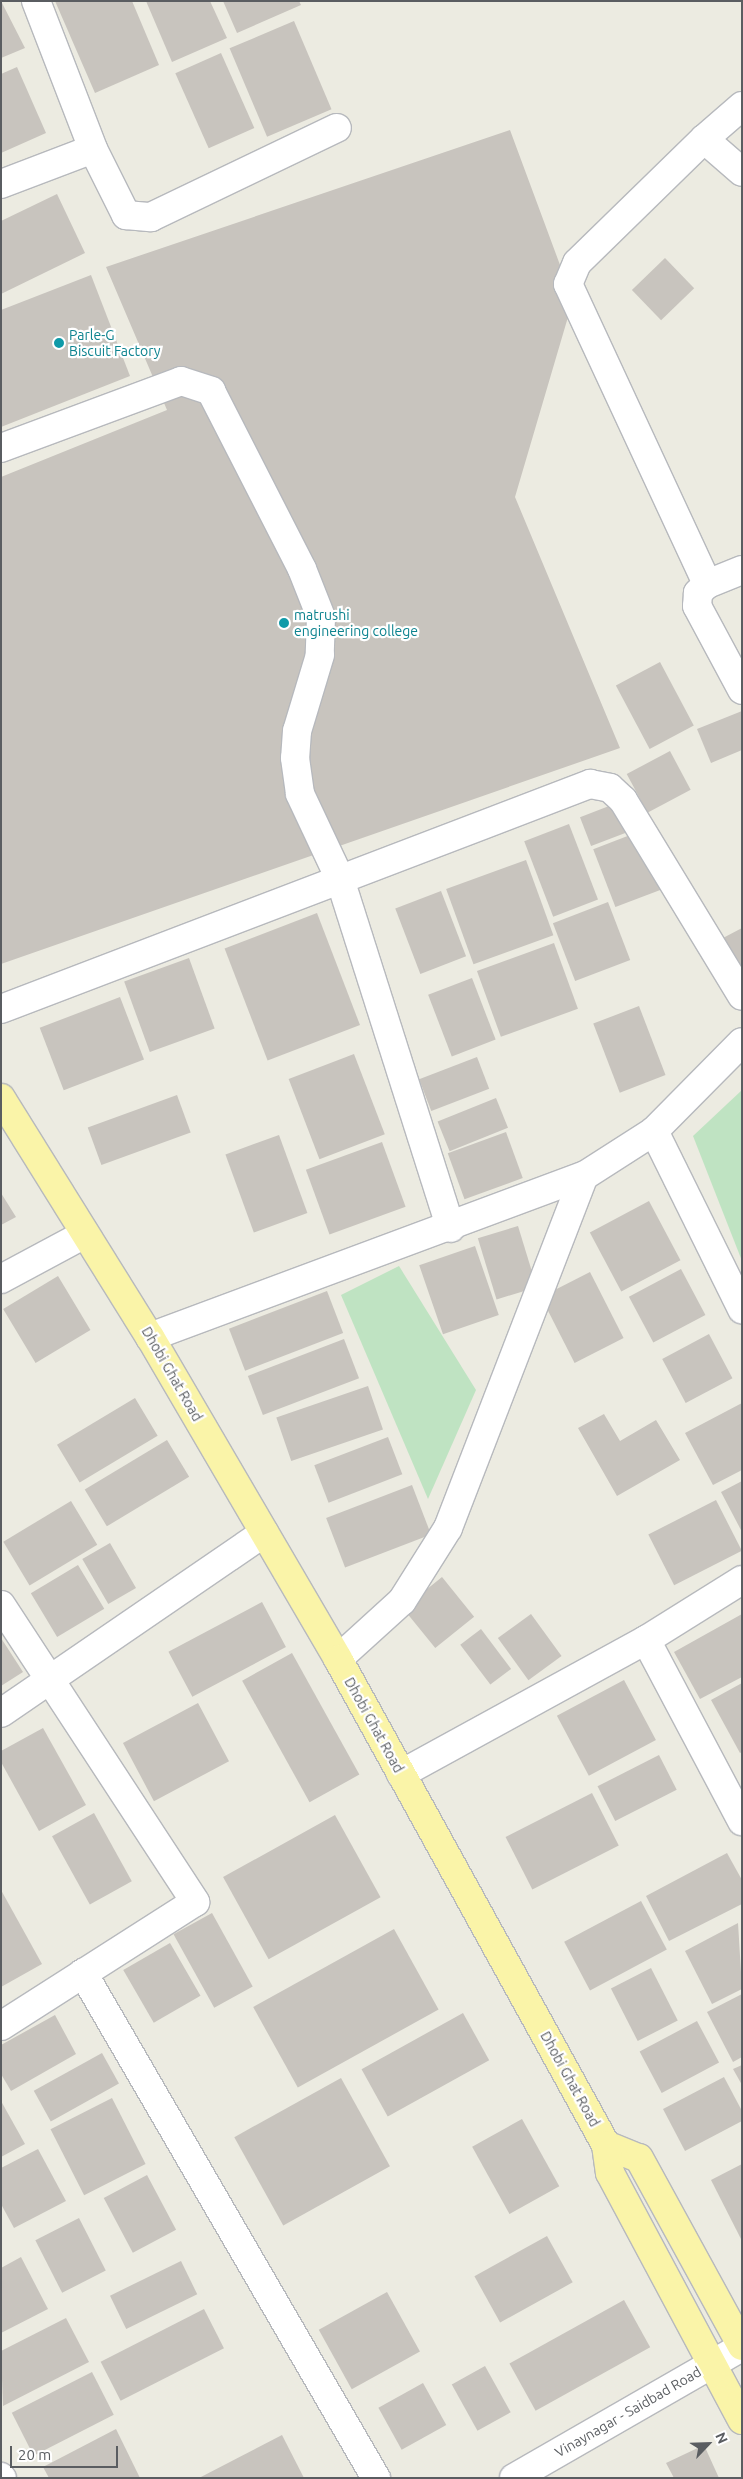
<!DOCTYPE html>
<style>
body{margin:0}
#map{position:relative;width:743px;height:2479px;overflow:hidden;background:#ecebe1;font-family:Ubuntu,sans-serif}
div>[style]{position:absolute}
.green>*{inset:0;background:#bfe3c2}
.building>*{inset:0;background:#c8c4be;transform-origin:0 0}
.roads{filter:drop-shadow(1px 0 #b7b9bd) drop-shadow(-1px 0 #b7b9bd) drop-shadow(0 1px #b7b9bd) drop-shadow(0 -1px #b7b9bd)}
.minor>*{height:28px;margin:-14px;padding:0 14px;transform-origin:14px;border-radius:14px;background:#fff}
.major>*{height:28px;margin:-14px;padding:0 14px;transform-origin:14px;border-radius:14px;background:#faf4a8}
.dots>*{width:14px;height:14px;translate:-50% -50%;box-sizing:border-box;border:2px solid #fff;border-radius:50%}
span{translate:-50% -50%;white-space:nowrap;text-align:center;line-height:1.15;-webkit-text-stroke:4.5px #fff;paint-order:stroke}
.culture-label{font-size:14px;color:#0d838f}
.left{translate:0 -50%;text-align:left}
.street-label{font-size:14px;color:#5a5d61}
.frame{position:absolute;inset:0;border:2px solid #5a5d61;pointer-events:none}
.north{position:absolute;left:683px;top:2419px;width:50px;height:50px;-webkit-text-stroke:4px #fff;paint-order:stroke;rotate:66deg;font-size:14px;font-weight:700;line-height:20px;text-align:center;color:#5a5d61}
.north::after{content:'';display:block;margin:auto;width:18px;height:22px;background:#5a5d61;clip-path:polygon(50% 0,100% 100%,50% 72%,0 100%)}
.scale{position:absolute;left:10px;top:2446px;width:108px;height:22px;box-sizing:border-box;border:2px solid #5a5d61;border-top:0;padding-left:6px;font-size:15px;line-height:18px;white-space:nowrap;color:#5a5d61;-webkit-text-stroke:4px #fff;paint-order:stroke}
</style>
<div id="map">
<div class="green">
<div style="clip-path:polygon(742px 1090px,742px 1261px,693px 1136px)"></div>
<div style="clip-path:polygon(399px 1266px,476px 1390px,428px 1499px,341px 1295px)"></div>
</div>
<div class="building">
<div style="clip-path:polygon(1px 1px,25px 48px,1px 58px)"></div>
<div style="clip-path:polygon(55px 1px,132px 1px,159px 65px,95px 93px)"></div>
<div style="clip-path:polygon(146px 1px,210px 1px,227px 38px,172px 62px)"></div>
<div style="clip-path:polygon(223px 1px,299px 1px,301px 5px,237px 33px)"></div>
<div style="left:294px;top:21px;width:96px;height:70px;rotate:67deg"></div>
<div style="left:221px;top:53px;width:82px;height:50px;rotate:66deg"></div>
<div style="clip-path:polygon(17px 67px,46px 133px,1px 153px,1px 74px)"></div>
<div style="clip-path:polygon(510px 130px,573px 300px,515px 497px,620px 748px,1px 964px,1px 477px,167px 410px,106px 267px)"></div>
<div style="clip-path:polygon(57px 194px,85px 253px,1px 294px,1px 221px)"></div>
<div style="left:665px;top:258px;width:42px;height:46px;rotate:46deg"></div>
<div style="clip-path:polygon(91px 275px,130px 376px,1px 427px,1px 310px)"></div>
<div style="left:660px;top:662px;width:72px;height:50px;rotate:62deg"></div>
<div style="clip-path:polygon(742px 711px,742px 750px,711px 763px,697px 729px)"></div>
<div style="left:670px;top:751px;width:44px;height:49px;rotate:62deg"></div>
<div style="left:622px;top:801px;width:31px;height:45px;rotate:69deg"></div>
<div style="left:569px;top:824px;width:81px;height:48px;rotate:69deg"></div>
<div style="left:638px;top:832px;width:62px;height:48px;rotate:69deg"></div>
<div style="left:526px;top:860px;width:80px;height:85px;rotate:70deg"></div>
<div style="left:441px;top:891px;width:70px;height:49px;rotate:69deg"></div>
<div style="left:608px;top:902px;width:62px;height:59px;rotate:69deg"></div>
<div style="left:317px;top:913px;width:120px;height:99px;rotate:69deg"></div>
<div style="clip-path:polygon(742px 928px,742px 975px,723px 938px)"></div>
<div style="left:554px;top:943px;width:70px;height:82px;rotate:70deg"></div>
<div style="left:189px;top:958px;width:75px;height:69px;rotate:70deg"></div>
<div style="left:472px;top:978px;width:66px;height:47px;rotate:69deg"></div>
<div style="left:120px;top:997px;width:67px;height:86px;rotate:69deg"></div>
<div style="left:639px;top:1006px;width:74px;height:49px;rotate:69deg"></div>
<div style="left:354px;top:1054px;width:86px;height:70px;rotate:69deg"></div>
<div style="left:477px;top:1057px;width:34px;height:62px;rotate:69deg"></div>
<div style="left:177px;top:1095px;width:40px;height:95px;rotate:70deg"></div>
<div style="left:496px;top:1098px;width:32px;height:63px;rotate:68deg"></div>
<div style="left:506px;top:1132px;width:49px;height:62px;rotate:70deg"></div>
<div style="left:279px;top:1135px;width:83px;height:57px;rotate:70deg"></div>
<div style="left:382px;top:1142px;width:69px;height:81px;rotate:70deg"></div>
<div style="clip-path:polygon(1px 1193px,16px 1217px,1px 1225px)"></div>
<div style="left:649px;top:1201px;width:67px;height:67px;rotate:62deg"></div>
<div style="left:518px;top:1226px;width:64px;height:42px;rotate:73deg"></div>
<div style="left:475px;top:1246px;width:73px;height:59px;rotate:71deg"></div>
<div style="left:681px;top:1269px;width:52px;height:59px;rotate:62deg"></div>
<div style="left:590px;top:1272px;width:74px;height:55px;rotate:63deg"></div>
<div style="left:58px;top:1276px;width:63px;height:64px;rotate:59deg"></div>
<div style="left:327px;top:1291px;width:45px;height:105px;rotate:69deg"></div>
<div style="left:709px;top:1334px;width:50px;height:53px;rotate:62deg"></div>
<div style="left:344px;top:1339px;width:42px;height:103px;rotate:69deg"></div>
<div style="left:368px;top:1386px;width:46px;height:97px;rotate:71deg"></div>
<div style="left:135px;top:1398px;width:44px;height:91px;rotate:59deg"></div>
<div style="clip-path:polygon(742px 1403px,742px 1470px,713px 1485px,685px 1433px)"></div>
<div style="clip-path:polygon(604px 1414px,620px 1441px,656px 1420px,680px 1460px,617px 1496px,578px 1428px)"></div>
<div style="left:388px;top:1437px;width:40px;height:79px;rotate:69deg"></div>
<div style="left:167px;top:1440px;width:43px;height:96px;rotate:59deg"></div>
<div style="clip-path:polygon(742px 1481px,742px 1532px,721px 1492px)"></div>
<div style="left:412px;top:1485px;width:53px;height:92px;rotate:69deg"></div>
<div style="left:716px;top:1500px;width:57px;height:76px;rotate:63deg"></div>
<div style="left:71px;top:1501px;width:51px;height:79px;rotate:59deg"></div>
<div style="left:110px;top:1543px;width:52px;height:32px;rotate:60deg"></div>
<div style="left:78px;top:1565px;width:51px;height:55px;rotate:59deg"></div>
<div style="left:442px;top:1577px;width:51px;height:50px;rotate:51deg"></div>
<div style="left:262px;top:1602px;width:51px;height:106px;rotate:62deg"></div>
<div style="left:531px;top:1614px;width:52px;height:41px;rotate:54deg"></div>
<div style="clip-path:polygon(742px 1614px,742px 1677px,700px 1699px,674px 1652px)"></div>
<div style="left:481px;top:1629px;width:50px;height:26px;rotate:53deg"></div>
<div style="clip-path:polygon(1px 1638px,23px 1672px,1px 1686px)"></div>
<div style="left:292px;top:1653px;width:139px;height:57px;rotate:61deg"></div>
<div style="left:624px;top:1680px;width:68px;height:76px;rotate:62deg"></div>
<div style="clip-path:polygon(742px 1683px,742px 1752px,740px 1753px,711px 1700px)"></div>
<div style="left:198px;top:1703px;width:66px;height:85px;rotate:62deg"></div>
<div style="clip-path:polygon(43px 1728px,86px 1805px,39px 1831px,1px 1762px,1px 1751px)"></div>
<div style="left:659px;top:1755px;width:39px;height:69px;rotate:63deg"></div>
<div style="left:592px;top:1793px;width:59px;height:97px;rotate:63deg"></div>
<div style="left:94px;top:1813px;width:78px;height:48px;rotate:61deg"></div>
<div style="left:335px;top:1815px;width:94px;height:128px;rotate:61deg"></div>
<div style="clip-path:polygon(727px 1853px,742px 1880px,742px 1904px,669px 1941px,646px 1896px)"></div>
<div style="clip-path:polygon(1px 1890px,42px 1964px,1px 1987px)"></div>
<div style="left:641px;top:1901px;width:55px;height:87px;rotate:62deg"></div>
<div style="left:212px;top:1913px;width:84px;height:44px;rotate:61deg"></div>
<div style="clip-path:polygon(738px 1923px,742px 1989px,712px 2004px,685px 1951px)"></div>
<div style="left:394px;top:1929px;width:92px;height:161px;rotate:61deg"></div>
<div style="left:170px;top:1943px;width:61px;height:54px;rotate:60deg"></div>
<div style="left:651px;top:1968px;width:59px;height:45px;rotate:63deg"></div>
<div style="clip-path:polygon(742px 1994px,742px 2057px,733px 2062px,707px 2012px)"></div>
<div style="left:463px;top:2013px;width:54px;height:116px;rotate:61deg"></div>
<div style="clip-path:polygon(55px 2015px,76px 2054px,11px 2091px,1px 2074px,1px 2045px)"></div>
<div style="left:697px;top:2021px;width:47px;height:65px;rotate:62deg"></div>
<div style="left:102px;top:2053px;width:35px;height:78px;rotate:61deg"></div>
<div style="clip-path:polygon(742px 2065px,742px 2085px,733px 2069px)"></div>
<div style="clip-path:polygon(724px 2077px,742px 2111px,742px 2121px,685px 2151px,663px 2109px)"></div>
<div style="left:341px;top:2078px;width:101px;height:122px;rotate:61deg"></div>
<div style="left:112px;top:2098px;width:74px;height:69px;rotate:63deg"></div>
<div style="clip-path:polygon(1px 2101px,25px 2144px,1px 2157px)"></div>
<div style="left:522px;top:2119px;width:77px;height:57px;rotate:61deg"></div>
<div style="clip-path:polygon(38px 2149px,66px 2201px,14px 2228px,1px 2204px,1px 2168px)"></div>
<div style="clip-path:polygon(742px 2164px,742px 2241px,711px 2180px)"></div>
<div style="left:147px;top:2175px;width:62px;height:49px;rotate:62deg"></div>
<div style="left:79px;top:2218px;width:59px;height:49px;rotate:63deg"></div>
<div style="left:547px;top:2236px;width:53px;height:83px;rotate:61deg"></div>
<div style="clip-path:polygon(21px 2257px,48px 2309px,1px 2333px,1px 2268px)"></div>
<div style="left:181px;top:2261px;width:37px;height:79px;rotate:64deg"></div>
<div style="left:387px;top:2292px;width:68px;height:78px;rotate:61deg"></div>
<div style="left:624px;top:2300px;width:54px;height:131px;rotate:61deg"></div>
<div style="left:204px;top:2309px;width:44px;height:116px;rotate:63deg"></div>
<div style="clip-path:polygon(66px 2318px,89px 2362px,3px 2406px,1px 2351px)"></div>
<div style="left:485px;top:2366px;width:53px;height:38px;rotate:61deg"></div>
<div style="left:92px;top:2372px;width:48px;height:90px;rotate:63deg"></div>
<div style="left:423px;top:2383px;width:48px;height:51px;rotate:61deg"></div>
<div style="clip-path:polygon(116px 2429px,140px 2478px,49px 2478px,43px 2467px)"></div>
<div style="clip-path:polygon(282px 2435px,304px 2478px,199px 2478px)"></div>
<div style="clip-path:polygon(704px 2445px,719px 2478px,674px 2478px,666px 2463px)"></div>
</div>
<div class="roads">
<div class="minor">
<div style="left:36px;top:1px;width:159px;rotate:68.9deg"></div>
<div style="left:93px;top:149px;width:74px;rotate:63.4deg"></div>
<div style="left:126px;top:215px;width:25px;rotate:5deg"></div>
<div style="left:151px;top:217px;width:206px;rotate:-25.6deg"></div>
<div style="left:742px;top:106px;width:50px;rotate:139deg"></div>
<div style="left:704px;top:139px;width:50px;rotate:41deg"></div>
<div style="left:704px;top:139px;width:177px;rotate:135.7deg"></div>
<div style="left:577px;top:263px;width:23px;rotate:113deg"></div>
<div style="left:568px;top:284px;width:331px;rotate:65.1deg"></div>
<div style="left:1px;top:184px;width:98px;rotate:-20.8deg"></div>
<div style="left:1px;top:448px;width:192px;rotate:-20.4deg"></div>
<div style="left:181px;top:381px;width:32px;rotate:18deg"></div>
<div style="left:211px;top:391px;width:200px;rotate:62.9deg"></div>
<div style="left:302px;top:569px;width:52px;rotate:68.4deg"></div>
<div style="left:321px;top:617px;width:38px;rotate:92deg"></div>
<div style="left:320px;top:655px;width:79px;rotate:106.8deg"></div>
<div style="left:297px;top:731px;width:27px;rotate:94deg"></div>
<div style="left:295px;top:758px;width:36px;rotate:82deg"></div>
<div style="left:300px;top:794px;width:94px;rotate:64.8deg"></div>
<div style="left:340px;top:879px;width:366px;rotate:72.4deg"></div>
<div style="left:742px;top:570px;width:38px;rotate:158deg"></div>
<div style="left:707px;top:584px;width:13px;rotate:135deg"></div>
<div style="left:698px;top:593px;width:13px;rotate:94deg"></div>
<div style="left:697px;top:606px;width:95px;rotate:61.8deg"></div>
<div style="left:1px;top:1009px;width:631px;rotate:-20.91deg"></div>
<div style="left:590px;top:784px;width:20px;rotate:11deg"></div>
<div style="left:610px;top:788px;width:18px;rotate:43deg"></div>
<div style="left:623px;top:800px;width:229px;rotate:58.7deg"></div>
<div style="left:654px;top:1131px;width:199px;rotate:63.7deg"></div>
<div style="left:1px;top:1279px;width:95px;rotate:-28.2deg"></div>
<div style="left:150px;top:1337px;width:463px;rotate:-20.4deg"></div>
<div style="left:584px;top:1176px;width:83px;rotate:-32.7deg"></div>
<div style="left:654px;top:1131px;width:125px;rotate:-45.3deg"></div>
<div style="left:1px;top:1605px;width:355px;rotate:56.8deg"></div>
<div style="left:195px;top:1902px;width:230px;rotate:147.4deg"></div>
<div style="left:646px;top:1640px;width:205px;rotate:62.1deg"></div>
<div style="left:338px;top:1659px;width:86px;rotate:-42.2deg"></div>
<div style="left:402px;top:1601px;width:86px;rotate:-57.8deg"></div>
<div style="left:448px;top:1528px;width:377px;rotate:-68.9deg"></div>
<div style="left:1px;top:1713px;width:319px;rotate:-34.4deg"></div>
<div style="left:401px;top:1774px;width:279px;rotate:-28.7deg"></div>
<div style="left:646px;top:1640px;width:113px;rotate:-32deg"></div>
<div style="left:83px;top:1973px;width:584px;rotate:59.88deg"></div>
<div style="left:1px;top:2477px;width:1px;rotate:45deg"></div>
<div style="left:514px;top:2478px;width:263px;rotate:-29.9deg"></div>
</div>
<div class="major">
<div style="left:1px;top:1098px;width:282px;rotate:58.1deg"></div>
<div style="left:150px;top:1337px;width:373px;rotate:59.7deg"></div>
<div style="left:338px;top:1659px;width:555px;rotate:61.13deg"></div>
<div style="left:606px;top:2145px;width:35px;rotate:22deg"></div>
<div style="left:639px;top:2158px;width:214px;rotate:61.3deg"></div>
<div style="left:606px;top:2145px;width:28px;rotate:82deg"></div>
<div style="left:610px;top:2173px;width:280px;rotate:61.9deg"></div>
</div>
</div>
<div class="dots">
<div style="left:59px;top:343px;background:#0f9aa8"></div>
<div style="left:284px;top:623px;background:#0f9aa8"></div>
</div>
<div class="culture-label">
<span class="left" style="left:69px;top:343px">Parle-G<br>Biscuit Factory</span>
<span class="left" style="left:294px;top:623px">matrushi<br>engineering college</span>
</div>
<div class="street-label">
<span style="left:172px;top:1374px;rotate:60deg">Dhobi Ghat Road</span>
<span style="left:374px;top:1725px;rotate:61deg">Dhobi Ghat Road</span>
<span style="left:570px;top:2079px;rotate:61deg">Dhobi Ghat Road</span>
<span style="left:628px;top:2412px;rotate:-30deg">Vinaynagar - Saidbad Road</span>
</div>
<div class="frame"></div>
<div class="north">N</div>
<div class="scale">20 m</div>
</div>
